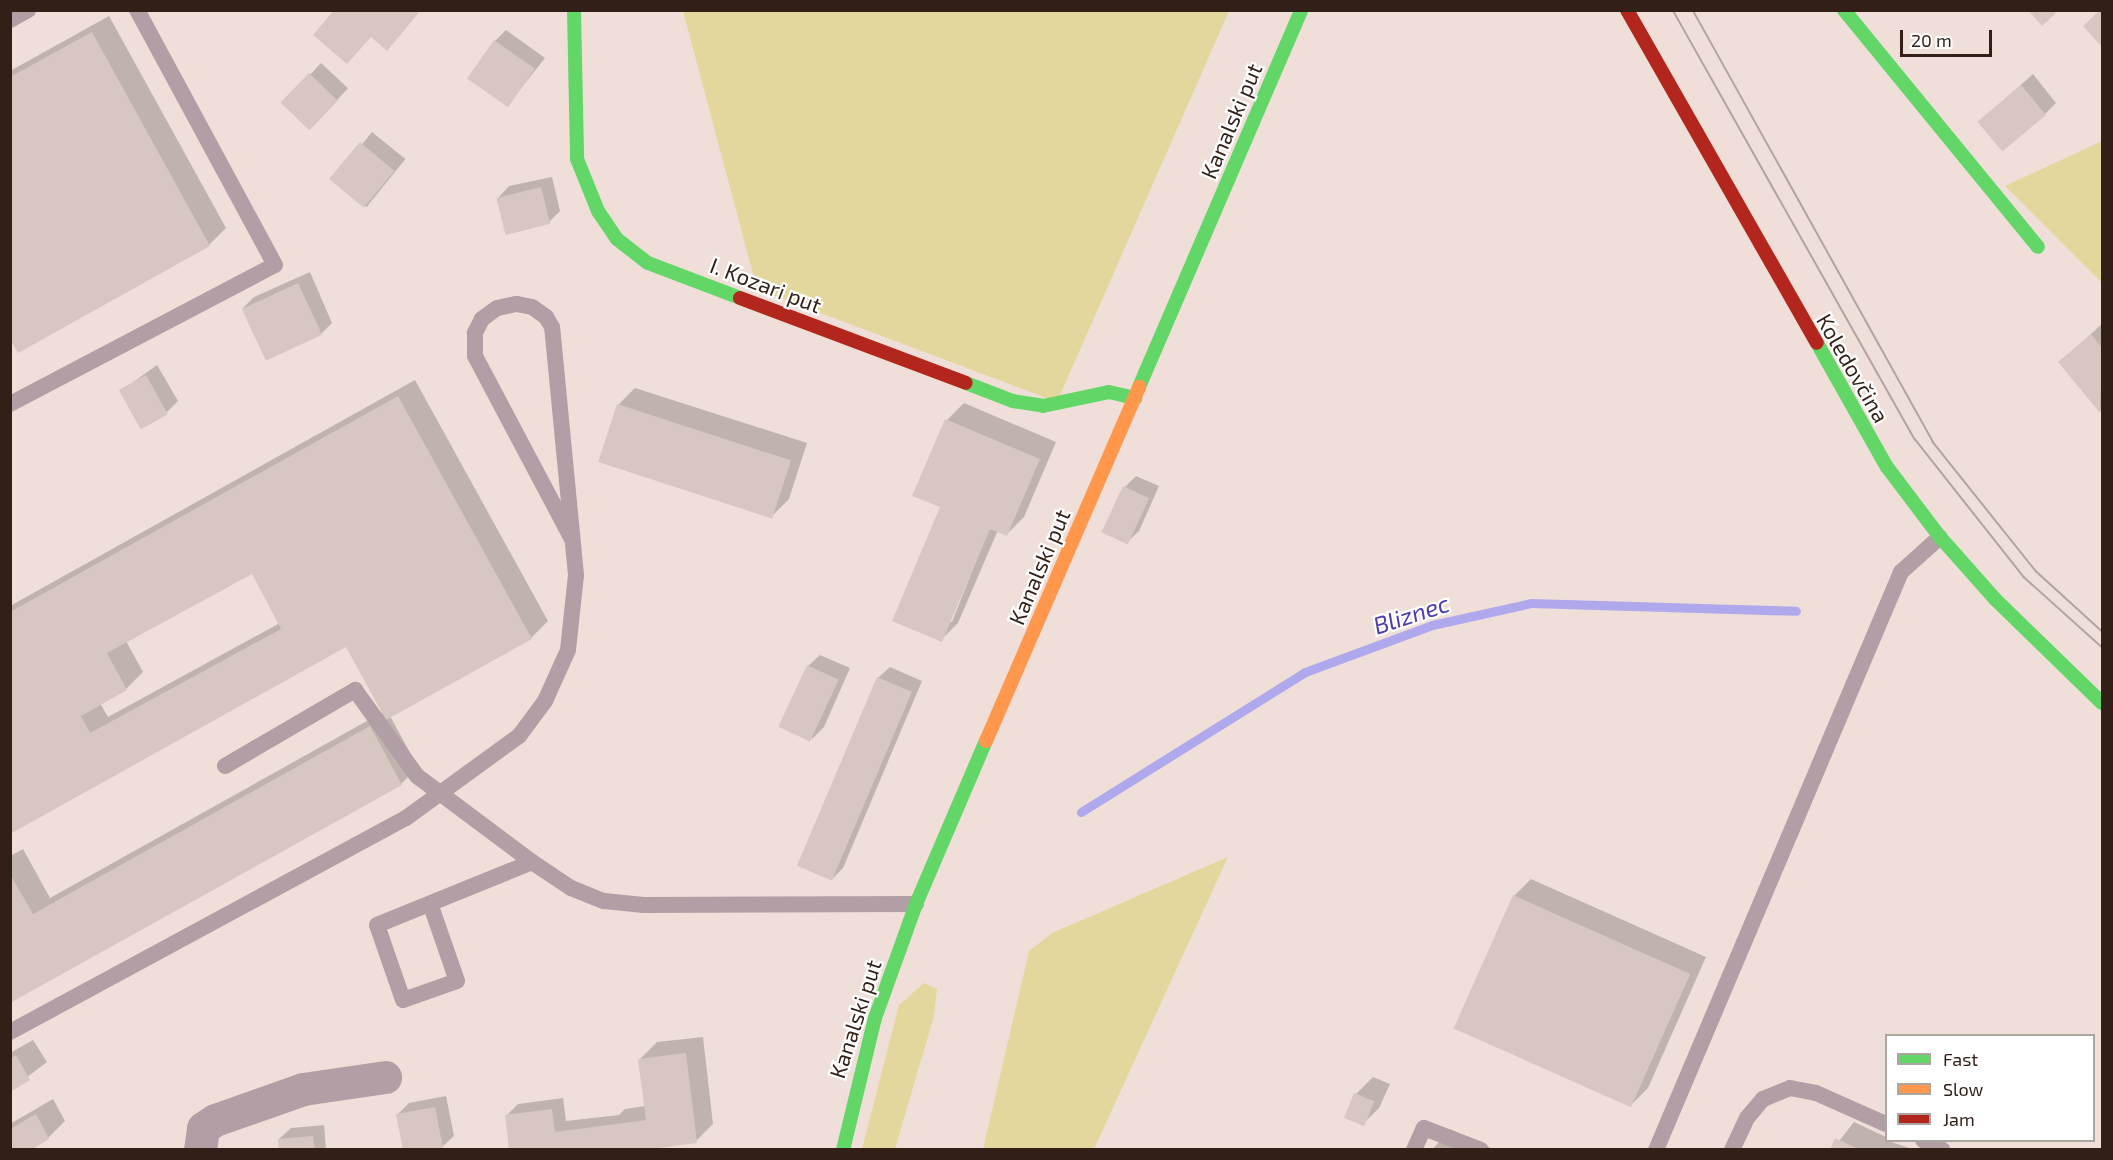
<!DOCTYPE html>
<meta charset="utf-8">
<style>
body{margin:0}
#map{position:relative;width:2113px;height:1160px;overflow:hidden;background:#f0dfd8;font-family:"Exo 2",sans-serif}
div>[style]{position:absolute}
.green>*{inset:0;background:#e4d79e}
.shadow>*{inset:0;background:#0003;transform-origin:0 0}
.stream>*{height:9px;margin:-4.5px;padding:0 4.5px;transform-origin:4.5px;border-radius:4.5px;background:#afa8ed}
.building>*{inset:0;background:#d8c7c0;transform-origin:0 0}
.lane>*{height:16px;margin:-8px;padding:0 8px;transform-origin:8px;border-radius:8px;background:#b29ea5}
.street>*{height:33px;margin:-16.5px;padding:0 16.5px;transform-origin:16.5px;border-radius:16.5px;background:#b29ea5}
.fast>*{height:14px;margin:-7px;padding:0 7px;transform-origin:7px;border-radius:7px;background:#63d668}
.slow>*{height:14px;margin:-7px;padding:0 7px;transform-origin:7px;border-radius:7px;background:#ff974d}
.jam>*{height:14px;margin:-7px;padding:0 7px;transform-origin:7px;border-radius:7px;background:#b3261e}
.tram>*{height:1.5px;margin:-0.75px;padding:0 0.75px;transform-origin:0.75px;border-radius:0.75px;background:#b2a2a2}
span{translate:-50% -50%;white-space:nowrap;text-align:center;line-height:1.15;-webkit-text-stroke:4.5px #fff;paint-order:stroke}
.street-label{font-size:22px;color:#321f17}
.water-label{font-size:24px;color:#4d3db1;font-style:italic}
.frame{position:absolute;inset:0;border:12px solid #321f17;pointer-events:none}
.legend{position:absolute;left:1885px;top:1034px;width:210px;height:108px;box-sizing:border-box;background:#fff;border:2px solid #ada5a2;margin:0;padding:8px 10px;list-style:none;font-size:18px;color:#321f17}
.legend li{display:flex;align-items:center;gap:12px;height:30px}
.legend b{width:30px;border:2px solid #ada5a2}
.scale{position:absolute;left:1900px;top:30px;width:92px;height:27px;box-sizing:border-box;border:3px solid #321f17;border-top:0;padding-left:8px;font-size:18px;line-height:21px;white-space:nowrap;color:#321f17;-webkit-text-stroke:4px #fff;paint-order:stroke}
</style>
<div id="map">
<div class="green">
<div style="clip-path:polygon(683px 11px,1229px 11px,1057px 402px,757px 289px)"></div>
<div style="clip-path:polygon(2102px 141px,2102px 283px,2005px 186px)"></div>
<div style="clip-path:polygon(1228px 857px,1094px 1149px,983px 1149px,1029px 951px,1052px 933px)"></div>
<div style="clip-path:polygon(924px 983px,937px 989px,934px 1016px,895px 1149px,862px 1149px,899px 1005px)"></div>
</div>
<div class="shadow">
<div style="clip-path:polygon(109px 16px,226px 228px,209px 245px,10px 336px,10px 71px)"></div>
<div style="clip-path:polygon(506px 30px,545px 58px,507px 106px,495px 41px)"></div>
<div style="left:321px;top:63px;width:37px;height:55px;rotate:43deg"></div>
<div style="clip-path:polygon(2033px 74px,2056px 103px,2045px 114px,1979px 122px)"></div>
<div style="left:372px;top:132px;width:43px;height:62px;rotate:39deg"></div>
<div style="clip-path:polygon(552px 177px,560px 211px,549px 222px,498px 198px,509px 186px)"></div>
<div style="clip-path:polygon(310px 272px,332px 323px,321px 334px,243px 308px,254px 297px)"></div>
<div style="clip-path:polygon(2102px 324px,2102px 409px,2100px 411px,2060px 362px)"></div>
<div style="clip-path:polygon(157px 365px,178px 401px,167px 412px,121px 391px)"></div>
<div style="clip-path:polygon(evenodd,415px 380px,548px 621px,531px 638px,390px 716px,418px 767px,401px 784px,10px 1001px,10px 856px,23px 849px,50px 898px,383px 712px,347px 645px,10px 832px,10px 606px,415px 380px,253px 572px,280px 623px,108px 717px,100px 703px,126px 689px,143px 672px,126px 641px,253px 572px)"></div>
<div style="clip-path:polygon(635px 388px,807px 443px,789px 499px,772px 516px,618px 405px)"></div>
<div style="clip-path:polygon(evenodd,964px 403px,1056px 442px,1024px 517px,1007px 534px,998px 530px,958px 623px,941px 640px,947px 420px,964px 403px,992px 521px,952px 622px,949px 622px,992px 521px)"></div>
<div style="clip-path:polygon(1136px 476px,1159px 486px,1139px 531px,1127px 542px,1125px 487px)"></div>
<div style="clip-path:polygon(820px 655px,850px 668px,824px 727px,812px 739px,808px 666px)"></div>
<div style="clip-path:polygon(890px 667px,922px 681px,843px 868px,832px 879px,878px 678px)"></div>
<div style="clip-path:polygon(1531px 879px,1706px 957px,1648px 1088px,1631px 1105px,1514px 896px)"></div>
<div style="clip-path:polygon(703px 1037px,713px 1124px,696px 1141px,511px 1150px,507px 1115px,518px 1104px,563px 1098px,566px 1121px,619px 1115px,625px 1109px,645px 1106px,640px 1059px,657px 1042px)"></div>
<div style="clip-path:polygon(33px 1040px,47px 1062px,10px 1090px,10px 1053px)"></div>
<div style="clip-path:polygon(1373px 1077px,1390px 1084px,1379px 1108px,1362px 1125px,1356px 1094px)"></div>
<div style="clip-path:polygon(446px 1096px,454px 1136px,442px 1147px,404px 1150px,397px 1115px,409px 1103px)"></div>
<div style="clip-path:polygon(53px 1099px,65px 1121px,48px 1138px,10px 1150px,10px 1124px)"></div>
<div style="clip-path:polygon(1854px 1122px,1886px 1137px,1886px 1140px,1915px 1150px,1832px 1150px)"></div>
<div style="clip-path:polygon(324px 1125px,326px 1150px,280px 1150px,279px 1139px,291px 1128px)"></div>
<div style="clip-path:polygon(1450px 1129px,1495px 1150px,1432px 1150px)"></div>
</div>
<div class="stream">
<div style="left:1081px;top:812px;width:264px;rotate:-32deg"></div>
<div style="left:1305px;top:672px;width:135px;rotate:-20.3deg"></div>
<div style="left:1432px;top:625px;width:101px;rotate:-12.5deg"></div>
<div style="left:1531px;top:603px;width:265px;rotate:1.7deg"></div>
</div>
<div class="building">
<div style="clip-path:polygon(334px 10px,421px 10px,387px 51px,371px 37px,347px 64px,313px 35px)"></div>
<div style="clip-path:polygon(2028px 10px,2053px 10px,2056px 13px,2042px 26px)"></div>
<div style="clip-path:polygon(2100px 10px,2102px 10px,2102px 47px,2083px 26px)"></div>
<div style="clip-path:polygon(92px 32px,210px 246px,18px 353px,10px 339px,10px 77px)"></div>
<div style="left:494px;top:40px;width:50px;height:47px;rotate:35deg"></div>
<div style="left:309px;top:73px;width:40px;height:41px;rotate:44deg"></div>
<div style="left:2021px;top:85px;width:39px;height:57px;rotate:50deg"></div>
<div style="left:360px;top:142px;width:45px;height:48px;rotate:40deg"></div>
<div style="left:541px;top:187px;width:38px;height:46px;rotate:76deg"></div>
<div style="left:298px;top:283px;width:57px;height:62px;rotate:65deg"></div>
<div style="clip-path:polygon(2091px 334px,2102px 348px,2100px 413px,2058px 362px)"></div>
<div style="left:146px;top:375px;width:45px;height:31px;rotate:61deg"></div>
<div style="clip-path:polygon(evenodd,398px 396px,532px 639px,386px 720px,346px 647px,10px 834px,10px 612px,398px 396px,252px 574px,281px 629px,90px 733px,81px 716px,127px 690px,107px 653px,252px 574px)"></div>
<div style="left:617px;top:404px;width:183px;height:61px;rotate:18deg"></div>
<div style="clip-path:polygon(945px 419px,1040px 459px,1007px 536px,990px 529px,942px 642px,892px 621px,940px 507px,912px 496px)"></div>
<div style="left:1123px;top:486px;width:29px;height:51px;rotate:25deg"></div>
<div style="left:807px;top:665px;width:35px;height:68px;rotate:25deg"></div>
<div style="left:877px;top:677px;width:38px;height:205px;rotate:23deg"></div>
<div style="clip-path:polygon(370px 726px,402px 785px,10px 1003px,10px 874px,33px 914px)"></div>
<div style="left:1513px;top:895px;width:194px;height:146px;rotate:24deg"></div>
<div style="clip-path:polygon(686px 1053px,697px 1143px,644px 1150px,509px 1150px,505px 1115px,552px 1109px,555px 1132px,646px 1120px,638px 1059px)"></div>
<div style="clip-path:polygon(16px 1055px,30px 1080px,10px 1092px,10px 1059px)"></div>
<div style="left:1354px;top:1093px;width:22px;height:27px;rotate:22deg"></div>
<div style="clip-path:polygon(435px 1107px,443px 1148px,403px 1150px,396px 1114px)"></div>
<div style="clip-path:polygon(36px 1114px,49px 1139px,31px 1150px,10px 1150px,10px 1129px)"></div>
<div style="clip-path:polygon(313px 1136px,315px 1150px,279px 1150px,278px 1139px)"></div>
<div style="clip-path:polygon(1835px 1138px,1861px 1150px,1830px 1150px)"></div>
</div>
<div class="lane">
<div style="left:10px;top:20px;width:21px;rotate:-29deg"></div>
<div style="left:10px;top:404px;width:299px;rotate:-27.7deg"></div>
<div style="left:275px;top:265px;width:290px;rotate:-118.4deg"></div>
<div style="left:225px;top:766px;width:151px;rotate:-30.3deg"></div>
<div style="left:355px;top:690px;width:106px;rotate:54.2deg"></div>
<div style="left:417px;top:776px;width:144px;rotate:36.8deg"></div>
<div style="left:431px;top:906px;width:79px;rotate:70.9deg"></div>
<div style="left:457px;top:981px;width:57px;rotate:160.6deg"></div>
<div style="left:403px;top:1000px;width:79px;rotate:-109.1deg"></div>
<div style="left:377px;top:925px;width:167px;rotate:-22.1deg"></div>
<div style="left:532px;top:862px;width:47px;rotate:33.7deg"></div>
<div style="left:571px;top:888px;width:35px;rotate:22deg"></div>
<div style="left:604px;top:901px;width:40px;rotate:5.7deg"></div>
<div style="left:644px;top:905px;width:272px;rotate:-0.2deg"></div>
<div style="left:10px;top:1032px;width:450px;rotate:-28.4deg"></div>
<div style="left:406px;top:818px;width:140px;rotate:-36deg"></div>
<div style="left:519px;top:736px;width:44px;rotate:-53.4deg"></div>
<div style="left:545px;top:701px;width:56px;rotate:-65.7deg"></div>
<div style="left:568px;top:650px;width:75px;rotate:-83.9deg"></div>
<div style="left:576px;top:575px;width:249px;rotate:-95.5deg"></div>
<div style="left:552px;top:327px;width:12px;rotate:-121deg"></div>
<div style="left:546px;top:317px;width:17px;rotate:-144deg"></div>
<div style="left:532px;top:307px;width:16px;rotate:-169deg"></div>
<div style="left:516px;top:304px;width:19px;rotate:168deg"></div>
<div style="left:497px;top:308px;width:19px;rotate:144deg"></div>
<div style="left:482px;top:319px;width:16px;rotate:117deg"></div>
<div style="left:475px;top:333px;width:23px;rotate:90deg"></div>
<div style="left:475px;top:356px;width:207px;rotate:62.1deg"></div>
<div style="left:1923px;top:1140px;width:22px;rotate:27deg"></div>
<div style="left:1414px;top:1150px;width:24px;rotate:-66deg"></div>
<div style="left:1424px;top:1128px;width:61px;rotate:21.1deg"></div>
<div style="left:1656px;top:1150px;width:628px;rotate:-67.03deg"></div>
<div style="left:1901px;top:572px;width:52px;rotate:-41.9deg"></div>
<div style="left:1732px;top:1150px;width:35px;rotate:-65deg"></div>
<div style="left:1747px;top:1118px;width:25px;rotate:-50deg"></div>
<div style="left:1763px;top:1099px;width:29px;rotate:-22deg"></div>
<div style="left:1790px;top:1088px;width:26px;rotate:11deg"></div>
<div style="left:1816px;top:1093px;width:77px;rotate:23.9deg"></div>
</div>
<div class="street">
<div style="left:200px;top:1150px;width:22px;rotate:-82deg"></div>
<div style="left:203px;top:1128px;width:14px;rotate:-34deg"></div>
<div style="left:215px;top:1120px;width:93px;rotate:-19.4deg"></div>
<div style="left:303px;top:1089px;width:83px;rotate:-8.3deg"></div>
</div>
<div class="fast">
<div style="left:574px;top:10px;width:149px;rotate:88.8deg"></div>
<div style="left:577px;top:159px;width:56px;rotate:68deg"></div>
<div style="left:598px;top:211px;width:34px;rotate:56deg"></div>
<div style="left:617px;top:239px;width:39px;rotate:38deg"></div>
<div style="left:648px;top:263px;width:98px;rotate:20.8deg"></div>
<div style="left:1844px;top:10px;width:306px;rotate:50.7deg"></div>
<div style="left:1817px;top:343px;width:142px;rotate:60.6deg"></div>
<div style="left:1887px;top:467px;width:88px;rotate:52.9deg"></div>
<div style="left:1940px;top:537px;width:83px;rotate:48.4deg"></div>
<div style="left:1995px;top:599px;width:149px;rotate:44.2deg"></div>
<div style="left:966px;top:383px;width:50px;rotate:21deg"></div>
<div style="left:1013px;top:401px;width:30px;rotate:9deg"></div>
<div style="left:1043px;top:406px;width:67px;rotate:-12deg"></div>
<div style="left:1109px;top:392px;width:27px;rotate:13deg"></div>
<div style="left:1139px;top:387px;width:410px;rotate:-66.7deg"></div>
<div style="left:843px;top:1150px;width:136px;rotate:-76.4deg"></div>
<div style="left:875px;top:1018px;width:121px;rotate:-70.2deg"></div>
<div style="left:916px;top:904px;width:177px;rotate:-66.8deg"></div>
</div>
<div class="slow">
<div style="left:986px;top:741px;width:386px;rotate:-66.6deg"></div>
</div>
<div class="jam">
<div style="left:1627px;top:10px;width:383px;rotate:60.3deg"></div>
<div style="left:740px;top:298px;width:241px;rotate:20.6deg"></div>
</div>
<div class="tram">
<div style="left:1673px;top:10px;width:493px;rotate:60.6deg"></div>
<div style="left:1915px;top:439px;width:176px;rotate:51.7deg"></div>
<div style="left:2024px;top:577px;width:105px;rotate:41.9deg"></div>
<div style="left:1693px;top:10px;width:494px;rotate:60.9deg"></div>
<div style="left:1933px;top:442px;width:165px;rotate:51.4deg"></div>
<div style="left:2036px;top:571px;width:89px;rotate:42.3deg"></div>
</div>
<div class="street-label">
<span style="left:1231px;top:121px;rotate:-67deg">Kanalski put</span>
<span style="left:766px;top:285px;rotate:21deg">I. Kozari put</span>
<span style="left:1853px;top:368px;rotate:60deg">Koledovčina</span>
<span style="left:1039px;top:567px;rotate:-67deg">Kanalski put</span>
<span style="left:855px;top:1019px;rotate:-72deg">Kanalski put</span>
</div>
<div class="water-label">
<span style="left:1411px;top:614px;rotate:-18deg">Bliznec</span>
</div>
<div class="frame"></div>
<ul class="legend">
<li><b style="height:8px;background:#63d668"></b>Fast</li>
<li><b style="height:8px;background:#ff974d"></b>Slow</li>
<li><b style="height:8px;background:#b3261e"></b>Jam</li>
</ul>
<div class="scale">20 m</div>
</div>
